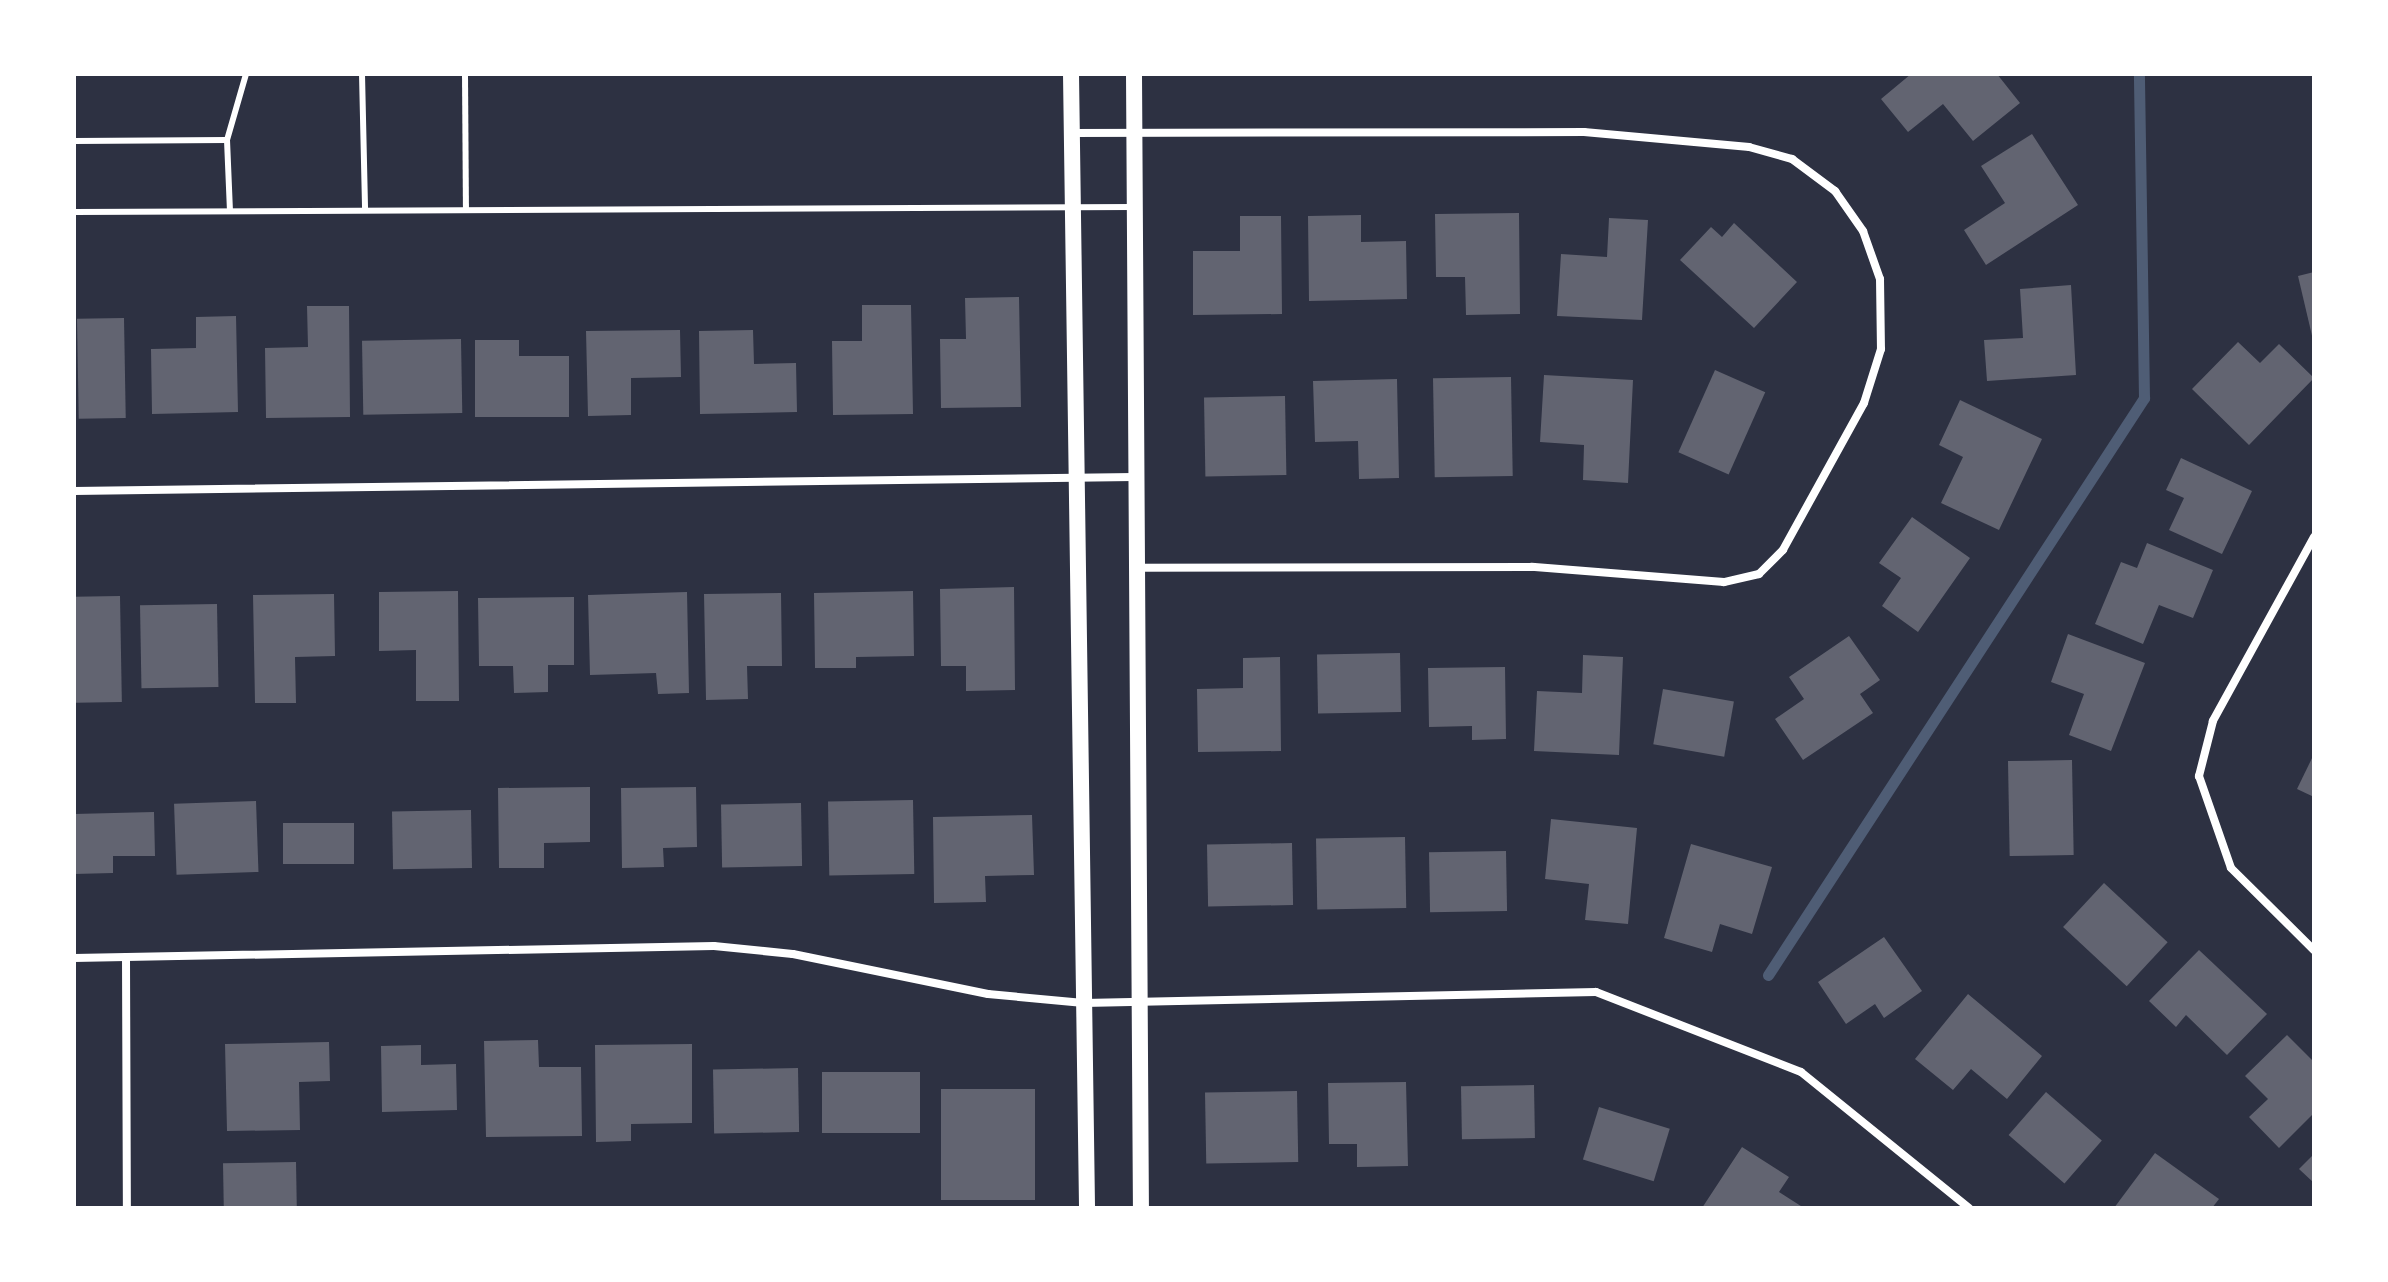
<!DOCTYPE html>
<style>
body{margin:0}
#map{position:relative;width:2388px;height:1282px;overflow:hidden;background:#2d3142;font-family:"PT Sans",sans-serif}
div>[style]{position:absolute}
.stream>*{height:11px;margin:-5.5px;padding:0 5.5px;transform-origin:5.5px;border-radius:5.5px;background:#4f5d75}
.building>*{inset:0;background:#626471;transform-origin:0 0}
.service>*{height:6px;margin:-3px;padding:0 3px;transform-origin:3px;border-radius:3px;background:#fff}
.minor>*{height:8px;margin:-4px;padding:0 4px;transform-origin:4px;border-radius:4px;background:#fff}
.secondary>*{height:16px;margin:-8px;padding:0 8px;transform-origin:8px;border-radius:8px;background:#fff}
span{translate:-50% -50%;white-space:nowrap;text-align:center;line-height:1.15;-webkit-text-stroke:7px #fff;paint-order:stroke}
.frame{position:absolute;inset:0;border:76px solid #fff;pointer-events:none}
</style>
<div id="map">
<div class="stream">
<div style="left:1768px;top:975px;width:689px;rotate:-56.91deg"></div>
<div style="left:2144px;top:398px;width:324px;rotate:-90.9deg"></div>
</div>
<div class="building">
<div style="clip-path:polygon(1911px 74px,1997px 74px,2020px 103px,1973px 141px,1943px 104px,1908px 132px,1881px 99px)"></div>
<div style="clip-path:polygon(2032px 134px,2078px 205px,1986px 265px,1964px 230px,2005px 203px,1981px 166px)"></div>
<div style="clip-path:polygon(1519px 213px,1520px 314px,1466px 315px,1465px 277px,1436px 277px,1435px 214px)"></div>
<div style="clip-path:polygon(1361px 215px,1361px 242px,1406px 241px,1407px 299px,1309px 301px,1308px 216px)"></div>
<div style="clip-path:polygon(1240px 216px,1281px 216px,1282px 314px,1193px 315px,1193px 251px,1240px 251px)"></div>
<div style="clip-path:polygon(1609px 218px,1648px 220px,1642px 320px,1557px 316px,1561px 254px,1607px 257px)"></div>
<div style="clip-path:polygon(1734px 223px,1797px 282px,1754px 328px,1680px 260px,1711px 227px,1722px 237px)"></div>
<div style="clip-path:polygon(2314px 272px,2314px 340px,2313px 340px,2298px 276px)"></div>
<div style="clip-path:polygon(2071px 285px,2076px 375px,1987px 381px,1984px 340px,2023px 338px,2020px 289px)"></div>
<div style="clip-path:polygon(1019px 297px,1021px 407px,941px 408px,940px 339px,966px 339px,965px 298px)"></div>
<div style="clip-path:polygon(862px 305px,911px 305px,913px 414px,833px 415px,832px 341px,862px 341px)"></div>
<div style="clip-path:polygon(307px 306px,349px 306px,350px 417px,266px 418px,265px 348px,308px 347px)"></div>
<div style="clip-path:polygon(236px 316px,238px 412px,152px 414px,151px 349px,196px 348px,196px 317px)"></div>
<div style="left:124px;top:318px;width:100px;height:47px;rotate:89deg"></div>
<div style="clip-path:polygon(680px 330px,681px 377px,631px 378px,631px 415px,588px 416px,586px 331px)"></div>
<div style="clip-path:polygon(753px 330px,754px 364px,796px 363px,797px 412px,700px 414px,699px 331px)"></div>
<div style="left:461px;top:339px;width:74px;height:99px;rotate:89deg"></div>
<div style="clip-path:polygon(475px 340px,519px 340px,519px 356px,569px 356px,569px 417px,475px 417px)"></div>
<div style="clip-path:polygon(2238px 342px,2260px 363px,2279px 344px,2314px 378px,2249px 445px,2192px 389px)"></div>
<div style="left:1715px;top:370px;width:55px;height:90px;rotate:24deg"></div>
<div style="clip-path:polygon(1544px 375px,1633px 380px,1628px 483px,1583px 480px,1584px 445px,1540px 442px)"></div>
<div style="left:1511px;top:377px;width:99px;height:78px;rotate:89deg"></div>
<div style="clip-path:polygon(1397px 379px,1399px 478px,1359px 479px,1358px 441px,1315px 442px,1313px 381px)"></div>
<div style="left:1285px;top:396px;width:79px;height:81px;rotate:89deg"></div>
<div style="clip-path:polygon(1960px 400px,2042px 439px,1999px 530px,1941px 503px,1963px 457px,1939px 445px)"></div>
<div style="clip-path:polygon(2181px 458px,2252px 491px,2222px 554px,2169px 530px,2184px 498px,2166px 490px)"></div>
<div style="clip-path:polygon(1912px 517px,1970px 558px,1918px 632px,1882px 606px,1901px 578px,1879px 563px)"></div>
<div style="clip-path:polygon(2147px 543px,2213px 570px,2193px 618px,2159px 605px,2143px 644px,2095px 624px,2121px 562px,2137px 568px)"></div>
<div style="clip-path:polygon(1014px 587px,1015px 690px,966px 691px,966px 666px,941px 666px,940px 589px)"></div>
<div style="clip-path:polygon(458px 591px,459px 701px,416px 701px,416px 650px,379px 651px,379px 592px)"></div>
<div style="clip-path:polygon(913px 591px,914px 656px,856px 657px,856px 668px,815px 668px,814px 593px)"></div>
<div style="clip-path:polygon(687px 592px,689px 693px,658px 694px,656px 673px,590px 675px,588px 595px)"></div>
<div style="clip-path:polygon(781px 593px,782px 666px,747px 666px,748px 699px,706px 700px,704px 594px)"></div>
<div style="clip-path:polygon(334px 594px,335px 656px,295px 657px,296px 703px,255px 703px,253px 595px)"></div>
<div style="left:120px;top:596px;width:106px;height:46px;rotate:89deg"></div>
<div style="clip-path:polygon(574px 597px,574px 665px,548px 665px,548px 692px,514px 693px,513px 666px,479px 666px,478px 598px)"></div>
<div style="left:217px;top:604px;width:83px;height:77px;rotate:89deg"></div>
<div style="clip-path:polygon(2068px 634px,2145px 663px,2111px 751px,2069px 735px,2084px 694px,2051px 682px)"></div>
<div style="clip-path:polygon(1849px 636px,1880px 680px,1860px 694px,1873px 713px,1803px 760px,1775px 719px,1804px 699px,1789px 677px)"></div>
<div style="left:1400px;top:653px;width:59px;height:83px;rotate:89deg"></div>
<div style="clip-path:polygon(1583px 655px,1623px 657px,1619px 755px,1534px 751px,1537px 691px,1582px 693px)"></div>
<div style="clip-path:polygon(1280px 657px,1281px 751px,1198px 752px,1197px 689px,1243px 688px,1243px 658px)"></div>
<div style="clip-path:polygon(1505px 667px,1506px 739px,1472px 740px,1472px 726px,1429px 727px,1428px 668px)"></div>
<div style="left:1663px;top:689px;width:72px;height:56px;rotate:10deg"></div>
<div style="clip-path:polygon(2314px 754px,2314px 797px,2297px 789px)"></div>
<div style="left:2072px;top:760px;width:95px;height:64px;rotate:89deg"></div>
<div style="clip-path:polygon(590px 787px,590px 842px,544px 843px,544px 868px,499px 868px,498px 788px)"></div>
<div style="clip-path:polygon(696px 787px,697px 847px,663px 848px,664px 867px,622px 868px,621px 788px)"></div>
<div style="left:913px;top:800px;width:74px;height:85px;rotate:89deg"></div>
<div style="left:256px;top:801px;width:71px;height:82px;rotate:88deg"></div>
<div style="left:801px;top:803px;width:63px;height:80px;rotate:89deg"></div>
<div style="left:471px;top:810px;width:58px;height:79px;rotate:89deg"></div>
<div style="clip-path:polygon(154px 812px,155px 856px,113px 856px,113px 873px,74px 874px,74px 814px)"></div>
<div style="clip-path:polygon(1032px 815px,1034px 875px,985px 876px,986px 902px,934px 903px,933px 817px)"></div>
<div style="clip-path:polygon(1551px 819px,1637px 828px,1628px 924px,1585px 920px,1589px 884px,1545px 879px)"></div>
<div style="left:354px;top:823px;width:41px;height:71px;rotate:90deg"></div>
<div style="left:1405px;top:837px;width:71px;height:89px;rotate:89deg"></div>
<div style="left:1292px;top:843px;width:62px;height:85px;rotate:89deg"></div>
<div style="clip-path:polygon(1691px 844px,1772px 867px,1752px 934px,1720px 924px,1712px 952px,1664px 938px)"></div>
<div style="left:1506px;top:851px;width:60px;height:77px;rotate:89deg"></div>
<div style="left:2104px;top:883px;width:87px;height:60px;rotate:43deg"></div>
<div style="clip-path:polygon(1884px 937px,1922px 991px,1884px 1018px,1875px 1004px,1846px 1024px,1818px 982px)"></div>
<div style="clip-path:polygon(2199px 950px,2267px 1014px,2227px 1055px,2186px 1015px,2176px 1027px,2149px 1001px)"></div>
<div style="clip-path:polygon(1968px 994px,2042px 1056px,2007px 1099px,1971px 1069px,1953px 1090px,1915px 1059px)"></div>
<div style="clip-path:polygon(2287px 1035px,2314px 1062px,2314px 1113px,2279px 1148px,2249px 1117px,2268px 1099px,2245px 1076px)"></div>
<div style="clip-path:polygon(538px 1040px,539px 1067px,581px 1067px,582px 1136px,486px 1137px,484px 1041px)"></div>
<div style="clip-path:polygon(329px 1042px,330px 1081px,299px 1082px,300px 1130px,227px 1131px,225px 1044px)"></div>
<div style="clip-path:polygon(692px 1044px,692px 1123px,631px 1124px,631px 1141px,596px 1142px,595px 1045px)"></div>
<div style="clip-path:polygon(421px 1045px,421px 1065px,456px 1064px,457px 1110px,382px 1112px,381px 1046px)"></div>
<div style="left:798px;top:1068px;width:64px;height:85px;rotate:89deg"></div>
<div style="left:920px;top:1072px;width:61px;height:98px;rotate:90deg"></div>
<div style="clip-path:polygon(1406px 1082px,1408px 1166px,1357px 1167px,1357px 1144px,1329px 1144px,1328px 1083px)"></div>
<div style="left:1534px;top:1085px;width:53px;height:73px;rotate:89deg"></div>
<div style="left:1035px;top:1089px;width:111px;height:94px;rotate:90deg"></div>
<div style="left:1297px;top:1091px;width:71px;height:92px;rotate:89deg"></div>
<div style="left:2046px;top:1092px;width:74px;height:57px;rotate:41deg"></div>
<div style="left:1599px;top:1107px;width:74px;height:55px;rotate:17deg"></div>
<div style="clip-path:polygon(1742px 1147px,1789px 1177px,1779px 1192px,1804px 1208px,1702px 1208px)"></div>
<div style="clip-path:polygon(2155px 1153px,2219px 1199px,2212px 1208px,2114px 1208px)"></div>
<div style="clip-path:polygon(2314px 1154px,2314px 1183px,2299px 1169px)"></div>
<div style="left:296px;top:1162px;width:46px;height:73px;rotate:89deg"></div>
</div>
<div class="service">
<div style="left:362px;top:74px;width:136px;rotate:88.7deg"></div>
<div style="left:465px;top:74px;width:136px;rotate:89.6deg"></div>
<div style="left:227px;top:140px;width:69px;rotate:-73.9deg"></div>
<div style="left:74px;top:141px;width:153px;rotate:-0.4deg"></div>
<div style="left:227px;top:140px;width:71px;rotate:87.6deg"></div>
<div style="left:74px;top:212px;width:1060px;rotate:-0.27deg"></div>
</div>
<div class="minor">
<div style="left:1071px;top:133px;width:513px;rotate:-0.11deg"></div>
<div style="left:1584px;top:132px;width:166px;rotate:5.2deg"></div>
<div style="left:1749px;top:147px;width:45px;rotate:15.6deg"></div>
<div style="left:1792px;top:159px;width:54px;rotate:36.7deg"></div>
<div style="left:1835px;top:191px;width:49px;rotate:55deg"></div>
<div style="left:1863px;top:231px;width:51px;rotate:70.5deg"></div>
<div style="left:1880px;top:279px;width:70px;rotate:89.2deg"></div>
<div style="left:1881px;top:349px;width:57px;rotate:107.5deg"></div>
<div style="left:1864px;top:403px;width:168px;rotate:118.9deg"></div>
<div style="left:1783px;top:550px;width:34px;rotate:135deg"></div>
<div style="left:1759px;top:574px;width:36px;rotate:167deg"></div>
<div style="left:1724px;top:582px;width:193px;rotate:-175.5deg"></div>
<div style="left:1532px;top:567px;width:394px;rotate:179.9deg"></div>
<div style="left:74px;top:491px;width:1060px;rotate:-0.76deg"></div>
<div style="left:2314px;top:537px;width:210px;rotate:118.8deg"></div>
<div style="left:2213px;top:721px;width:57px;rotate:104.3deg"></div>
<div style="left:2199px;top:776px;width:97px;rotate:70.8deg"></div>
<div style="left:2231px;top:868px;width:117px;rotate:44.7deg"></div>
<div style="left:126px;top:957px;width:251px;rotate:89.8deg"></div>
<div style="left:74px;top:958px;width:640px;rotate:-1.07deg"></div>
<div style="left:714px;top:946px;width:79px;rotate:5.8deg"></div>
<div style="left:793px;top:954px;width:199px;rotate:11.6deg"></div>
<div style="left:988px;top:994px;width:96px;rotate:5.4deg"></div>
<div style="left:1084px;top:1003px;width:512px;rotate:-1.23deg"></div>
<div style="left:1596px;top:992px;width:220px;rotate:21.3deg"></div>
<div style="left:1801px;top:1072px;width:216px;rotate:39deg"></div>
</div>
<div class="secondary">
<div style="left:1071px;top:74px;width:1134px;rotate:89.19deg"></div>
<div style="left:1134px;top:74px;width:1134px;rotate:89.65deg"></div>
</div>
<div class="frame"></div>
</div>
